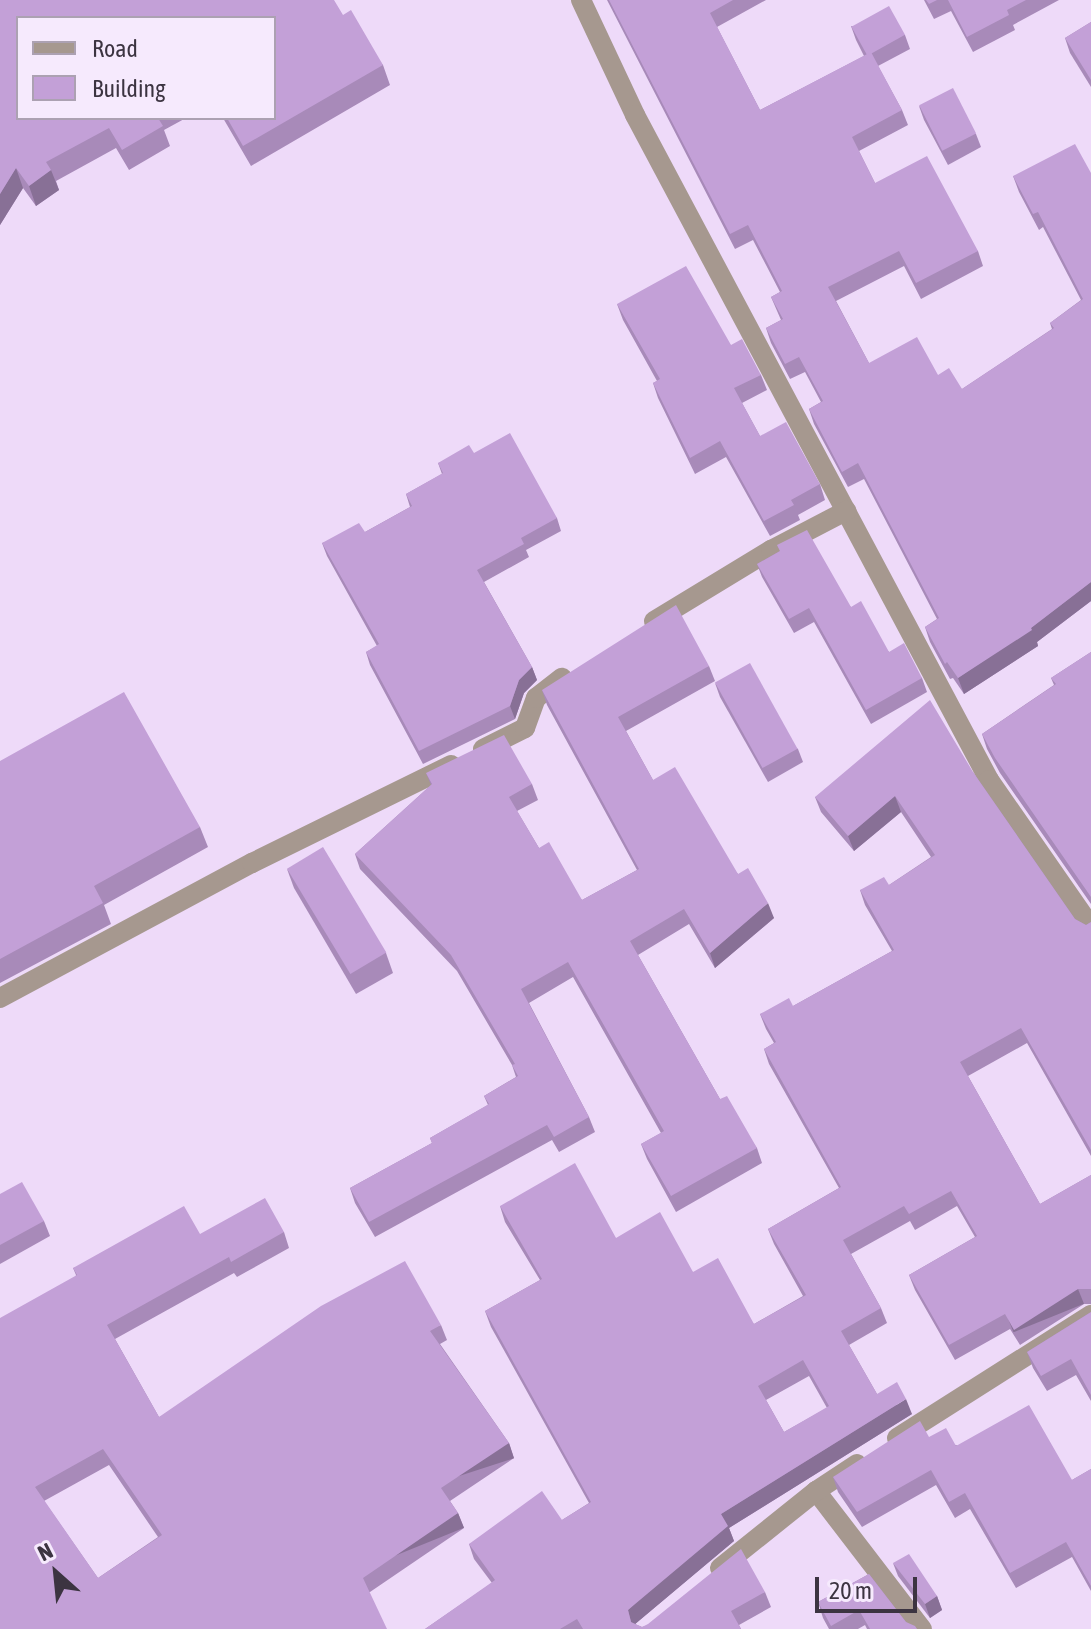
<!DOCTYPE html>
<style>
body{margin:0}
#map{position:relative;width:1091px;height:1629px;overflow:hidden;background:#eedaf9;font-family:"Asap Condensed",sans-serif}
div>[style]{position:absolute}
.minor>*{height:20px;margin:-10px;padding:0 10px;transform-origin:10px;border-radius:10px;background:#a6988f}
.wall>*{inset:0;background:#a88ab9}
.shaded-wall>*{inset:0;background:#887096;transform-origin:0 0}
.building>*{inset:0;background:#c3a0d7;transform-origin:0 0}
span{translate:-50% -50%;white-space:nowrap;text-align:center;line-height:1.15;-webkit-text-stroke:6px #f6eafd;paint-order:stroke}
.legend{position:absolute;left:16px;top:16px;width:260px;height:104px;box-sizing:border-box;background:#f6eafd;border:2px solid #aca1b2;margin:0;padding:10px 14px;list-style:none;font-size:24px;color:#3c3441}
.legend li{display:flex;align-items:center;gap:16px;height:40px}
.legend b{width:40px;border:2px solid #aca1b2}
.north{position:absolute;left:16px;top:1533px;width:80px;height:80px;-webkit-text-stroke:6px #f6eafd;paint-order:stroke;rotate:333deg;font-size:22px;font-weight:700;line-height:32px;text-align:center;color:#3c3441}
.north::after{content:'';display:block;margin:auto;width:28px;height:36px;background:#3c3441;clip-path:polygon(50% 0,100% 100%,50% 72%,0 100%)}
.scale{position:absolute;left:815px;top:1577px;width:102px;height:36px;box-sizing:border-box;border:4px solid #3c3441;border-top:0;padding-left:10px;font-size:24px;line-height:28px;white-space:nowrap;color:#3c3441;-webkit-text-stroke:6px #f6eafd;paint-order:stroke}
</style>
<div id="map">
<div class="minor">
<div style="left:581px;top:0;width:127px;rotate:64.8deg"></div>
<div style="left:635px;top:115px;width:753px;rotate:61.97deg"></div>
<div style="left:989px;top:780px;width:179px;rotate:55.2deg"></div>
<div style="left:654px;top:621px;width:137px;rotate:-31.3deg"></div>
<div style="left:771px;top:550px;width:85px;rotate:-27.5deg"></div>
<div style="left:483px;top:749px;width:47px;rotate:-26.6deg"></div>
<div style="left:525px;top:728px;width:32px;rotate:-70deg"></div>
<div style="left:536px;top:698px;width:33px;rotate:-38deg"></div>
<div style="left:0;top:998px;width:286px;rotate:-28.2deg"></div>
<div style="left:252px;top:863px;width:222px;rotate:-26.2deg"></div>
<div style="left:897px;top:1438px;width:230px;rotate:-32.4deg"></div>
<div style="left:816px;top:1491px;width:174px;rotate:52.5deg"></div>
<div style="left:720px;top:1568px;width:123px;rotate:-38.7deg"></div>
<div style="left:816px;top:1491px;width:49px;rotate:-33.4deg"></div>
</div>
<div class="wall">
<div style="clip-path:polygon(0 0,343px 15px,383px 65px,390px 85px,251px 166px,223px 118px,274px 118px,274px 18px,18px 118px,186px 118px,164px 130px,170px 146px,129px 170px,116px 148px,56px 181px,59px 190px,36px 206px,23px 188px,0 225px)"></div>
<div style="clip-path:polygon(607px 0,766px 0,717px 27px,760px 110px,864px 56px,856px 40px,851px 26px,905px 35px,910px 49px,878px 66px,902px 110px,908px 125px,859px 151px,875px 183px,978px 251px,983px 266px,921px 299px,904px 266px,836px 301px,869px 363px,938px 375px,962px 389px,1052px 329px,1050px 323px,1081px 300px,1043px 227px,1039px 230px,1019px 192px,1013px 176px,1091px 173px,1091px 601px,1037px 642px,1038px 646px,964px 694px,953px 678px,950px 679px,930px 642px,925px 627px,937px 619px,864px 479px,848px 487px,814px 424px,809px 409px,821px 402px,805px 372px,790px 379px,771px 343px,766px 328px,781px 320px,771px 297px,780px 292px,753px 240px,735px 249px)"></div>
<div style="clip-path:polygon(924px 0,1059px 0,1013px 25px,1015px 30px,973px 52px,951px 11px,934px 19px)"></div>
<div style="clip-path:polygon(1091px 22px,1091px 87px,1070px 53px,1065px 38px)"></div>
<div style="clip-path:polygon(919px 106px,976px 134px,981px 147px,948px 165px,924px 120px)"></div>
<div style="clip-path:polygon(617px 304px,731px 345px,761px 375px,767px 390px,742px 403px,760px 436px,820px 484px,825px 500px,798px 515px,800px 520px,770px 536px,726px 457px,695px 474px,658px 398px,653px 383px,657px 381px,623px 320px)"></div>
<div style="clip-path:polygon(474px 453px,557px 518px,561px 531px,526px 550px,529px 557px,484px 582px,532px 667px,537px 680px,524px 693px,515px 719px,423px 764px,370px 665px,366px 652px,377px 646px,327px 556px,322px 543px,365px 532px,410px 507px,406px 494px,442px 474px,438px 463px)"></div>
<div style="clip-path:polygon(777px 545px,851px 607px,889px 652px,922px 678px,927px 692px,871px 724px,814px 622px,794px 633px,762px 577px,757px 564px,780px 551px)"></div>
<div style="clip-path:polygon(1091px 652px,1091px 904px,1000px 773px,987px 749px,982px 734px,1054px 685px,1051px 678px)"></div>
<div style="clip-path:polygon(709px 666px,715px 681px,626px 731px,653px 780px,738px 874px,774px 918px,715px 968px,689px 924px,638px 955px,720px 1099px,757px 1148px,762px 1163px,676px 1212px,647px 1159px,641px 1144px,661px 1133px,573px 977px,529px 1003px,589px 1117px,595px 1132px,559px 1152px,552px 1140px,375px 1237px,355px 1203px,350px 1188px,432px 1143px,430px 1138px,488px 1105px,484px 1096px,516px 1077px,512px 1065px,457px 971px,360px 869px,355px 854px,431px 785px,426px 773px,532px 784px,538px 800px,517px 811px,539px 848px,582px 900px,637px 870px,547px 705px,542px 690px)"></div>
<div style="clip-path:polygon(715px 683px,798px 749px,803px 762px,768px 782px,720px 697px)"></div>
<div style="clip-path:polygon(0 761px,200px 827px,208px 847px,104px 905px,111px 924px,0 983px)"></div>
<div style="clip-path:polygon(evenodd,973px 772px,1075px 919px,1086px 925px,1091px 922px,1091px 1156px,1027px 1043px,968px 1076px,1040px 1204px,1091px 1175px,1091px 1304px,1084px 1304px,1020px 1345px,1010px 1329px,955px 1360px,915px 1290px,909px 1275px,975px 1237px,957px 1206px,915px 1230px,910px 1221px,851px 1254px,881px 1308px,887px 1323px,849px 1345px,877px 1394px,912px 1414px,729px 1528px,734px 1541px,635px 1624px,642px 1627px,765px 1592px,771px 1607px,739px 1625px,741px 1629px,425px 1629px,492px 1583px,474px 1559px,469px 1544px,562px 1520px,589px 1503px,491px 1327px,485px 1311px,540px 1280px,505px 1222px,500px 1206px,616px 1238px,693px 1272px,754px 1324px,803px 1296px,774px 1244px,768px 1229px,839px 1188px,769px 1064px,764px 1049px,774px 1043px,766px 1029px,760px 1014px,793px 1006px,892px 951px,865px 905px,860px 890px,889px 885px,931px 857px,901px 812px,854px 851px,821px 812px,815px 797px,973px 772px,809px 1376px,827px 1408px,784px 1432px,766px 1400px,809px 1376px)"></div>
<div style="clip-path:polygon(287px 869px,386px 953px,393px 973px,356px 994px,294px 888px)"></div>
<div style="clip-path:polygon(0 1194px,44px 1221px,50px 1236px,0 1264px)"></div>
<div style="clip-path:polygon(evenodd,284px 1232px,289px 1248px,237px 1277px,234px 1273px,115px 1339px,159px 1417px,441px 1325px,447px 1340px,440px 1344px,509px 1443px,514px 1458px,450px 1501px,458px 1513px,464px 1528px,370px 1592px,0 1629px,76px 1275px,73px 1268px,200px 1234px,284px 1232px,109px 1465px,158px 1537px,98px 1578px,44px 1501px,109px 1465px)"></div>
<div style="clip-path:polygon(1091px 1312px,1091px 1401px,1076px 1375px,1047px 1391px,1033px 1368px,1027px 1352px)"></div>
<div style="clip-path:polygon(929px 1437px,1072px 1480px,1091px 1469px,1091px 1591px,1072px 1557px,1016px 1588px,970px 1509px,955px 1518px,936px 1485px,862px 1527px,838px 1492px,833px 1477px)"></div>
<div style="clip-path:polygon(893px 1563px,937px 1596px,942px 1610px,930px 1618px,898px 1576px)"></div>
<div style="clip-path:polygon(869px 1574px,906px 1622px,917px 1629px,867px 1629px,865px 1625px,858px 1629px,829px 1629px,823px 1618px,818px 1602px)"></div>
</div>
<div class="shaded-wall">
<div style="clip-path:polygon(16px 168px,23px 188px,0 225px,0 194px)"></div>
<div style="clip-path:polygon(51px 170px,59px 190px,36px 206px,29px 186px)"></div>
<div style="clip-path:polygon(1091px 582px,1091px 601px,1037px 642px,1038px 646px,964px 694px,958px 678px,1031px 628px)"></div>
<div style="clip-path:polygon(532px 667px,537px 680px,524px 693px,515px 719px,510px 706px,519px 680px)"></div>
<div style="clip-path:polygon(895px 796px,901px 812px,854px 851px,848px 836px)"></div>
<div style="clip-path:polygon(768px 903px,774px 918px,715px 968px,710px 953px)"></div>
<div style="left:1078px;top:1289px;width:16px;height:76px;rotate:68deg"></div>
<div style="clip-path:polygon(906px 1399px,912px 1414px,729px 1528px,734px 1541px,634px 1625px,633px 1629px,628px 1610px,721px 1514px)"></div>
<div style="left:509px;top:1443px;width:16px;height:82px;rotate:72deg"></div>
<div style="left:458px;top:1513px;width:16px;height:115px;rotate:68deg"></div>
<div style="clip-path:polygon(937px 1596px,942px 1610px,930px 1618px,925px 1604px)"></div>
</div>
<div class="building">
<div style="clip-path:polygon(0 0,334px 0,343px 15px,351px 10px,383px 65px,243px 146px,227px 118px,274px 118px,274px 18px,18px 18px,18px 118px,158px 118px,163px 126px,122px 150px,109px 128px,46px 162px,51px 170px,29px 186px,16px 168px,0 194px)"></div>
<div style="clip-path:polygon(609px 0,733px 0,710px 13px,760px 110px,871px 52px,902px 110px,852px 137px,875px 183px,927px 156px,978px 251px,916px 283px,899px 251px,828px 287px,869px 363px,917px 337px,938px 375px,949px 368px,962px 389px,1054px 328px,1050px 323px,1083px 299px,1038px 212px,1033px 214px,1013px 176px,1075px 144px,1091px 173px,1091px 582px,1031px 628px,1032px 630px,958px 678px,947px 662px,945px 664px,925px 627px,939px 618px,858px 463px,842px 472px,809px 409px,823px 401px,799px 357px,785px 364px,766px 328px,783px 319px,771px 297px,782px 291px,748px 225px,730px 234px)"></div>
<div style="clip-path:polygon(926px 0,937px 0,929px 4px)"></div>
<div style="clip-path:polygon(948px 0,1026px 0,1007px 10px,1009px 15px,967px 37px)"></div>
<div style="left:889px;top:6px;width:33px;height:43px;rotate:61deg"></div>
<div style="clip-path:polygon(1091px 22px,1091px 80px,1065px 38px)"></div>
<div style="left:953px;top:88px;width:51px;height:38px;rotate:63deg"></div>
<div style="clip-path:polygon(686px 266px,731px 345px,742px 339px,761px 375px,734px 388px,760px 436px,786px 422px,820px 484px,791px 500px,794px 505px,764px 521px,720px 441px,690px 458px,653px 383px,660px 379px,617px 304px)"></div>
<div style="clip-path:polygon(510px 433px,557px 518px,521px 538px,524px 544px,477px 570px,532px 667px,519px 680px,510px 706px,419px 751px,366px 652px,379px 644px,322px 543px,359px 523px,365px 532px,412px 506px,406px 494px,443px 473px,438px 463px,469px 445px,474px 453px)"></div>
<div style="clip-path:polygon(807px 530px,851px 607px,861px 601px,889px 652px,904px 643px,922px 678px,866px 710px,809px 608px,789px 619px,757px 564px,780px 551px,777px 545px)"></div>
<div style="clip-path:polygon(676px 605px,709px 666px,618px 717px,653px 780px,675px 767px,738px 874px,748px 868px,768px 903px,710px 953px,684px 909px,630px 941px,720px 1099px,727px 1096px,757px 1148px,671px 1196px,641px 1144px,664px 1131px,568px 962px,521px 989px,589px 1117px,554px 1137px,547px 1125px,369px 1222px,350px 1188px,432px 1143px,430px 1138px,489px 1104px,484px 1096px,518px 1076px,512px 1065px,515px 1064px,451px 955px,355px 854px,432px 784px,426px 773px,504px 735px,532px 784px,509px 797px,539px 848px,549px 842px,582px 900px,639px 869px,542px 690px)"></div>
<div style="clip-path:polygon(1091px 652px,1091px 897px,995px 758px,982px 734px,1056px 684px,1051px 678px)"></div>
<div style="left:750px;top:663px;width:98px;height:40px;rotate:61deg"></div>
<div style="clip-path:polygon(124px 692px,200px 827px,94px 886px,103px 903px,0 959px,0 761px)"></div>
<div style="clip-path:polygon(evenodd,930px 700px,973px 772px,1075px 919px,1086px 925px,1091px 922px,1091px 1150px,1021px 1028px,960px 1062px,1040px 1204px,1091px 1175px,1091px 1289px,1078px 1289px,1014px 1330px,1005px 1314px,949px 1345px,909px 1275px,977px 1236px,951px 1191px,909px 1214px,904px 1206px,843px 1240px,881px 1308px,841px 1331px,877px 1394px,897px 1382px,906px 1399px,721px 1514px,728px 1526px,628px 1610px,631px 1622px,642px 1627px,648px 1624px,741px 1549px,765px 1592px,731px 1611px,741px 1629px,583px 1629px,577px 1619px,560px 1629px,425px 1629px,495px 1580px,469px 1544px,542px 1491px,562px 1520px,591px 1502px,485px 1311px,542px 1279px,500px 1206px,575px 1163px,616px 1238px,660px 1212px,693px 1272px,718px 1258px,754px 1324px,806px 1295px,768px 1229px,841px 1187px,764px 1049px,776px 1042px,760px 1014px,789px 998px,793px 1006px,894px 950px,860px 890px,884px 877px,889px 885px,935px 855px,895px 796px,848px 836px,815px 797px,930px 700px,803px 1360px,829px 1406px,784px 1432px,758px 1386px,803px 1360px)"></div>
<div style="left:323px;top:847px;width:123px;height:42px;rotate:59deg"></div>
<div style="clip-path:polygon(22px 1182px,44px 1221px,0 1245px,0 1194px)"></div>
<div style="clip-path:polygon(evenodd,265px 1198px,284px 1232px,231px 1262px,229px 1257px,107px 1325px,159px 1417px,321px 1306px,405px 1261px,441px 1325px,430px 1331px,509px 1443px,441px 1488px,458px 1513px,363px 1578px,387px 1629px,0 1629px,0 1318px,77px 1275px,73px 1268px,184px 1206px,200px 1234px,265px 1198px,103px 1449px,162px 1535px,98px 1578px,35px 1487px,103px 1449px)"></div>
<div style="clip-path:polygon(1091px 1312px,1091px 1395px,1071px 1359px,1041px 1376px,1027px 1352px)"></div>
<div style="clip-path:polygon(1029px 1405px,1072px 1480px,1091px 1469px,1091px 1586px,1066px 1542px,1010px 1573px,965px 1493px,949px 1502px,931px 1470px,857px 1512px,833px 1477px,920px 1421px,929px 1437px,946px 1428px,956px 1446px)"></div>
<div style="clip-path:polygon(909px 1554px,937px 1596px,925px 1604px,893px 1563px)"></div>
<div style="clip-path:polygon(869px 1574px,906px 1622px,915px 1626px,917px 1629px,870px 1629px,859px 1610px,831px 1626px,818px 1602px)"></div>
</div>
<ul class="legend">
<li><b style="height:10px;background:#a6988f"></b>Road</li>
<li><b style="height:22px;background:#c3a0d7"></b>Building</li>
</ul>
<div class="north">N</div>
<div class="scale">20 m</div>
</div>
